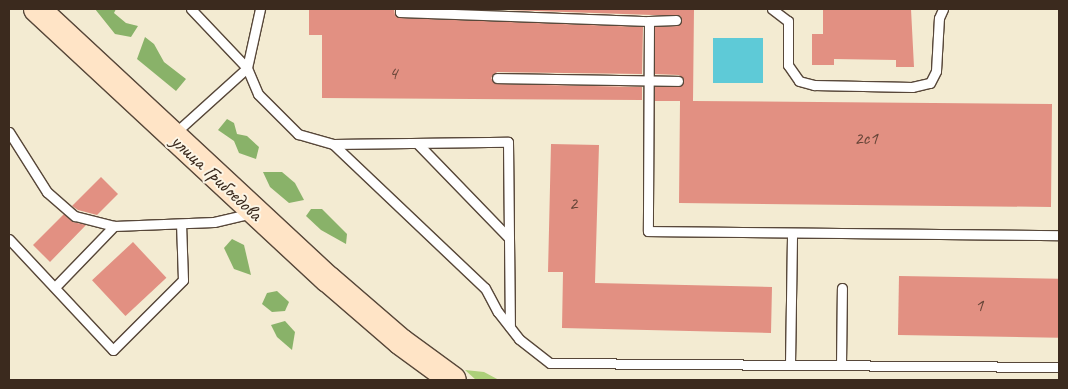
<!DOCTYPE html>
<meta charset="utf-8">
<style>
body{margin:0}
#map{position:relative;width:1068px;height:389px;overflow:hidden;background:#f3ebd2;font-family:Caveat,sans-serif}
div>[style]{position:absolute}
.green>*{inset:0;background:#acd079}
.forest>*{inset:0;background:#89b269}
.water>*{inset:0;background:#5ecad7;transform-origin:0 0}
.building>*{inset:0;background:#e29082;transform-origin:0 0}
.roads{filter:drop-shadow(1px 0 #574739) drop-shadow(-1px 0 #574739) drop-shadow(0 1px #574739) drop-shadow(0 -1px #574739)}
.lane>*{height:9px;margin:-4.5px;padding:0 4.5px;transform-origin:4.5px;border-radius:4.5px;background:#fff}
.secondary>*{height:26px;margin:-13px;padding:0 13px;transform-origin:13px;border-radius:13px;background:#ffe4c6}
span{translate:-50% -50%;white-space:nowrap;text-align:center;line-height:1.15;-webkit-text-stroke:4px #fcf5e5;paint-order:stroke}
.number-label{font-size:19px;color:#654437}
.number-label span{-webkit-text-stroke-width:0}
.street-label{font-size:21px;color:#3b2a1e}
.frame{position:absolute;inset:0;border:10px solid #3b2a1e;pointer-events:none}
</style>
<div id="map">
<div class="green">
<div style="clip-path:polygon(465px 370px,484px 372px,499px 380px,476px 380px)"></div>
</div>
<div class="forest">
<div style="clip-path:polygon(95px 9px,116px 9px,114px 13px,126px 23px,138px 26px,131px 37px,115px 34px)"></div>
<div style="clip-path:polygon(145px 37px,154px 44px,164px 62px,186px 79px,176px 91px,137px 59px)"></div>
<div style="clip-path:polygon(227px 119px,234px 123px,237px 134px,247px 136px,259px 147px,256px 159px,239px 153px,234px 141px,218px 130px)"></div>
<div style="clip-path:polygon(263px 172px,282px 172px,295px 183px,304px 200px,289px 203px,270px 187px)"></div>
<div style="clip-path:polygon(311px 209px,322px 209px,347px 234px,346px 244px,321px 230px,306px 216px)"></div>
<div style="clip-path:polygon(232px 239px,244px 245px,251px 275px,234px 269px,224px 248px)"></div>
<div style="clip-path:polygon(277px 291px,289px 302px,285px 311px,272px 312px,262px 304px,267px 293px)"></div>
<div style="clip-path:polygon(285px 321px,295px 332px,292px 350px,277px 337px,271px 325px)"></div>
</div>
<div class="water">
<div style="left:713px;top:38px;width:50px;height:45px"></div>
</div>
<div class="building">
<div style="clip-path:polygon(309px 9px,394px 9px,395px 15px,400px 18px,643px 27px,642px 74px,497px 72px,491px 78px,497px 84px,642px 87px,642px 100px,322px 98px,322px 35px,309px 35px)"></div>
<div style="clip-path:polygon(483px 9px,694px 9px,693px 101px,1052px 104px,1051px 207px,679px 203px,680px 101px,655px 101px,655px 87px,678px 87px,684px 81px,679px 75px,655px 74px,655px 27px,679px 26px,681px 16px)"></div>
<div style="clip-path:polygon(823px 9px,911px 9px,914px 67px,896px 67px,896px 60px,834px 59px,834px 65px,812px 65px,812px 34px,823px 34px)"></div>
<div style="clip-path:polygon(551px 144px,599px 145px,595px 283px,772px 287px,771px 333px,562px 328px,563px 272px,548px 272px)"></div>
<div style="clip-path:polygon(101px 177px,118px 194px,97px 215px,78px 210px,72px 206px)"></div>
<div style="clip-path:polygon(64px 214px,73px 222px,86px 225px,50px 262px,33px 245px)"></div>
<div style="left:133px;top:242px;width:49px;height:56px;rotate:47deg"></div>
<div style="left:899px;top:276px;width:160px;height:59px;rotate:1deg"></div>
</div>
<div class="roads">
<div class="lane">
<div style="left:191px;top:9px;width:81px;rotate:46.5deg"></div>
<div style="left:247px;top:68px;width:28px;rotate:67deg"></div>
<div style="left:258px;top:94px;width:57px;rotate:45deg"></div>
<div style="left:298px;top:134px;width:36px;rotate:16deg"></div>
<div style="left:333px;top:144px;width:209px;rotate:43.5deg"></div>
<div style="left:485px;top:288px;width:27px;rotate:62deg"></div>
<div style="left:498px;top:312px;width:34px;rotate:52deg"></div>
<div style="left:519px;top:339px;width:39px;rotate:38deg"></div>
<div style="left:550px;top:363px;width:509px;rotate:0.45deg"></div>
<div style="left:400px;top:9px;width:3px;rotate:90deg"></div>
<div style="left:400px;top:12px;width:249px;rotate:2.1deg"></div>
<div style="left:649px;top:21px;width:210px;rotate:90.3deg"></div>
<div style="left:648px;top:231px;width:411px;rotate:0.6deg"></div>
<div style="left:772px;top:9px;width:20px;rotate:37deg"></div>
<div style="left:788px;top:21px;width:44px;rotate:90deg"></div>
<div style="left:788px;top:65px;width:19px;rotate:55deg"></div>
<div style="left:799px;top:81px;width:16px;rotate:15deg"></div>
<div style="left:814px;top:85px;width:98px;rotate:1.2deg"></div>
<div style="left:912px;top:87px;width:18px;rotate:-13deg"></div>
<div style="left:930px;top:83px;width:13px;rotate:-63deg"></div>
<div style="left:936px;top:71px;width:53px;rotate:-86.8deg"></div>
<div style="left:939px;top:18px;width:10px;rotate:-66deg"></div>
<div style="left:649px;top:21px;width:27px;rotate:-2deg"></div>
<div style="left:497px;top:78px;width:181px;rotate:0.9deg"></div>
<div style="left:9px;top:132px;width:71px;rotate:57.7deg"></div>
<div style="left:47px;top:192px;width:37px;rotate:41deg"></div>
<div style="left:75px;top:216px;width:40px;rotate:14.4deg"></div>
<div style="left:114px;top:226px;width:100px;rotate:-2.3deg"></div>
<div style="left:214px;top:222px;width:39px;rotate:-13deg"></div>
<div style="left:175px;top:133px;width:97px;rotate:-42.1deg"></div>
<div style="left:247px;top:68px;width:60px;rotate:-77.6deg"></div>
<div style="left:417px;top:143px;width:132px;rotate:45.9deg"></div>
<div style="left:333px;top:144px;width:175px;rotate:-0.7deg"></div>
<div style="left:508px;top:142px;width:185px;rotate:89.4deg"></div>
<div style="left:9px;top:239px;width:152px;rotate:46.9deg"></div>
<div style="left:113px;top:350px;width:99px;rotate:-45deg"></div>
<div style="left:183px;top:280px;width:56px;rotate:-92deg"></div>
<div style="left:55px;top:287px;width:85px;rotate:-46deg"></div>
<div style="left:790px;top:364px;width:131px;rotate:-89.1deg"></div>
<div style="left:841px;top:365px;width:77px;rotate:-89.3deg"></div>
</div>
<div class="secondary">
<div style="left:37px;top:9px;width:397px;rotate:42.9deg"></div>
<div style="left:328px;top:279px;width:96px;rotate:40.8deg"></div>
<div style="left:401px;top:342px;width:64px;rotate:36.2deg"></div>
</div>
</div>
<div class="number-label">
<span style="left:393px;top:74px">4</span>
<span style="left:866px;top:139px">2с1</span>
<span style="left:573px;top:204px">2</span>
<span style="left:979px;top:306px">1</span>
</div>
<div class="street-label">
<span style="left:217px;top:177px;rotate:43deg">улица Грибоедова</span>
</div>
<div class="frame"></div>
</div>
